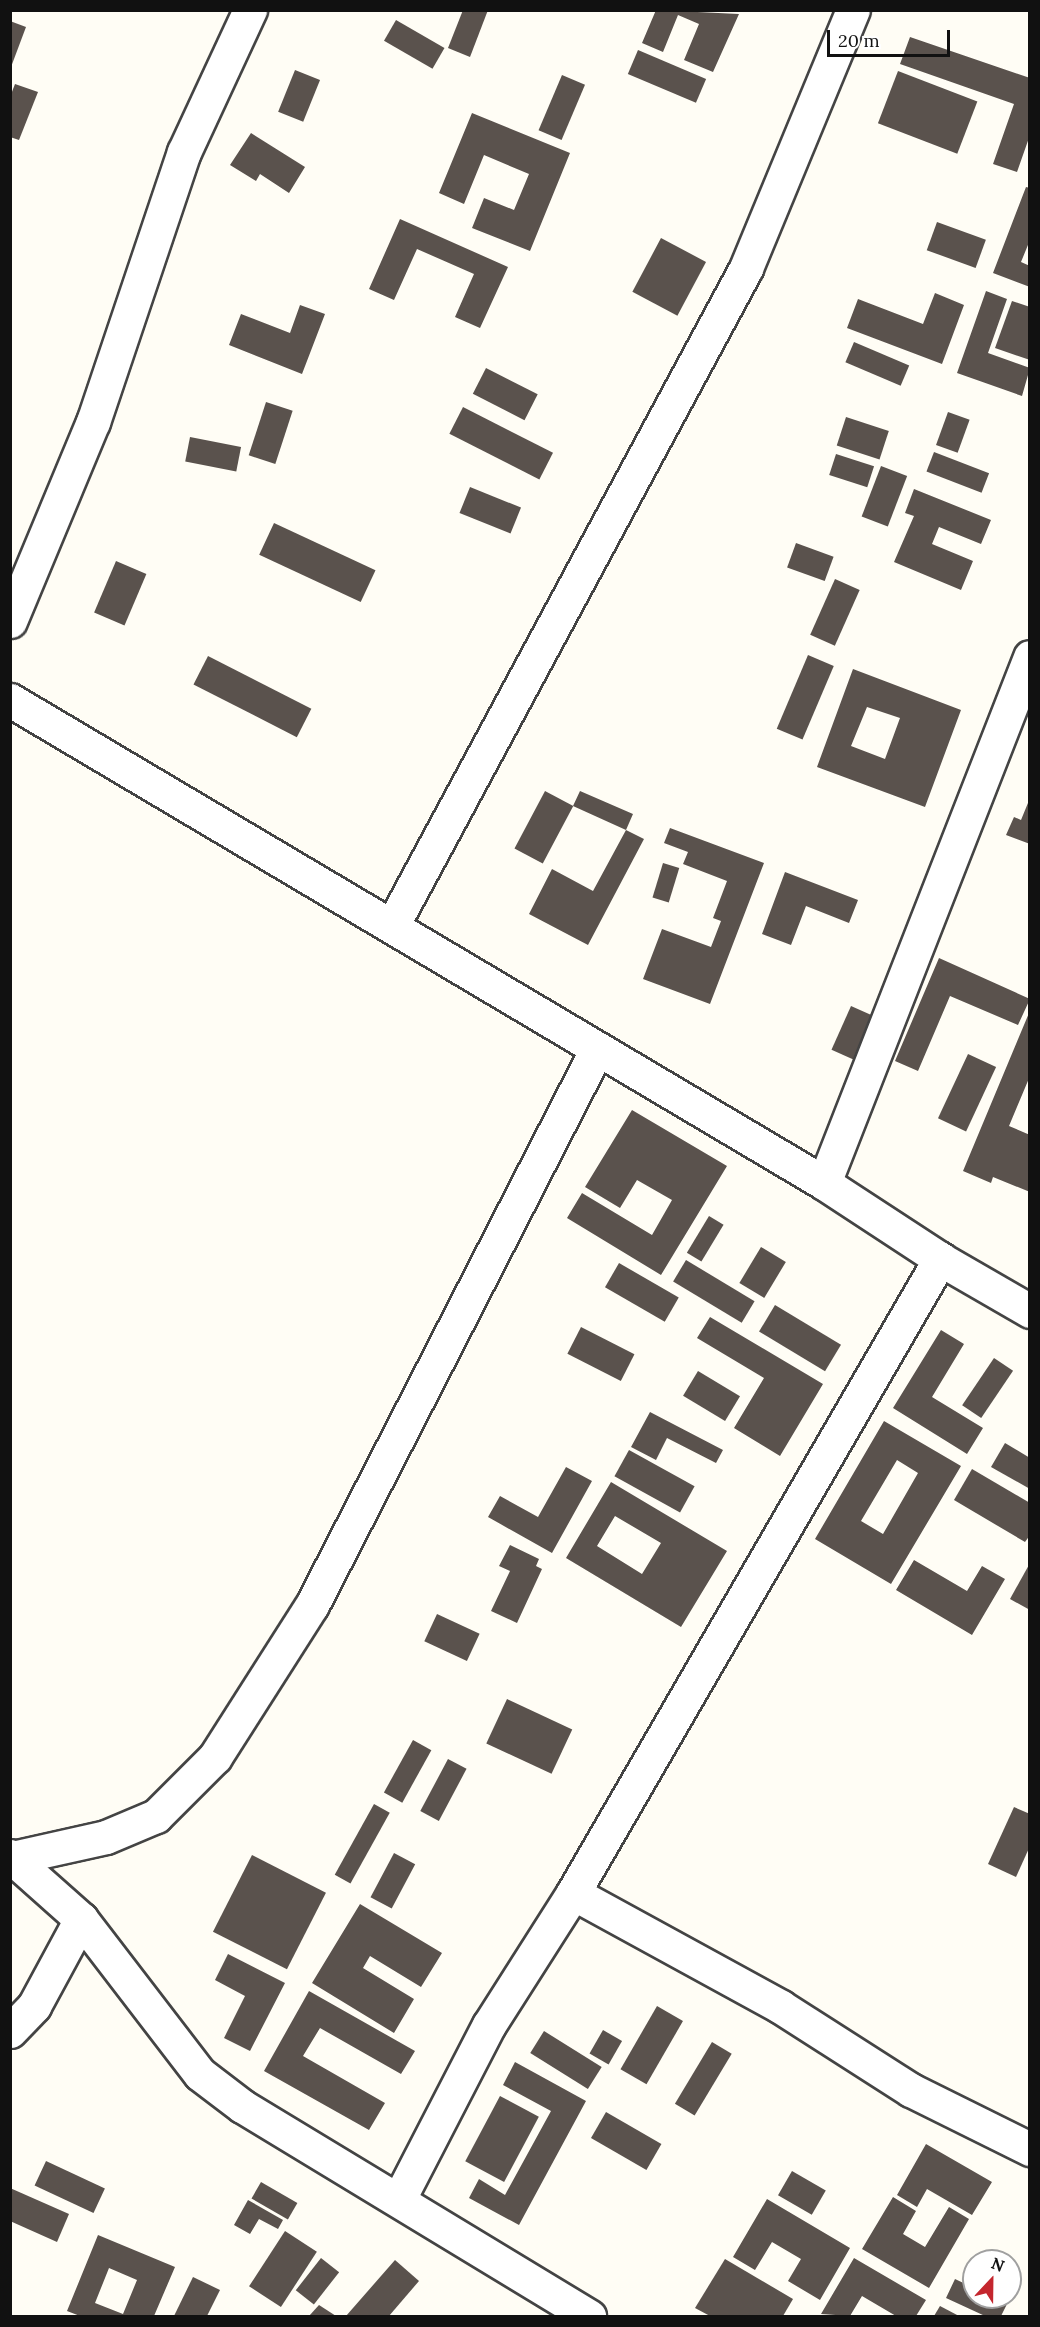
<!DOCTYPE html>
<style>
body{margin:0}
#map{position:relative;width:1040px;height:2327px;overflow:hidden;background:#fffdf5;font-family:Lora,serif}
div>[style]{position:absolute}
.building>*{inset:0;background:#5a524d;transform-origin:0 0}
.roads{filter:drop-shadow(2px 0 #444) drop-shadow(-2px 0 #444) drop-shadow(0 2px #444) drop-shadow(0 -2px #444)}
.minor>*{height:33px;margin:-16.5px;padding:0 16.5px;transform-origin:16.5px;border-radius:16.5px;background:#fff}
span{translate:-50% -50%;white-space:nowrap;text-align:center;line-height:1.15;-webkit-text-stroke:6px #fff;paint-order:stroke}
.frame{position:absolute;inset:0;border:12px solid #111;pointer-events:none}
.north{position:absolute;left:962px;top:2249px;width:60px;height:60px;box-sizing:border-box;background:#fff;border:2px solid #a0a0a0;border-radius:50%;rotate:22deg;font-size:16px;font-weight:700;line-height:24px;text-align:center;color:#111}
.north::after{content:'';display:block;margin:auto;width:21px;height:27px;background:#c4262e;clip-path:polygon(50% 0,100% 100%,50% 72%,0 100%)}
.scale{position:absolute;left:827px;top:30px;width:123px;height:27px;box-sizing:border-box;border:3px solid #111;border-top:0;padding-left:8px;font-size:18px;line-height:21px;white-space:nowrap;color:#111;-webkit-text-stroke:4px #fff;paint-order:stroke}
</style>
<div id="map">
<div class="building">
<div style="clip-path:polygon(463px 10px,488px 10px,470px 57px,448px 48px)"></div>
<div style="clip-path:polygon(656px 10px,739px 14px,713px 72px,684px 60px,699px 24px,678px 15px,663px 52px,642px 43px)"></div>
<div style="left:396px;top:20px;width:56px;height:24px;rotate:30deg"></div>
<div style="clip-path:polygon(10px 21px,26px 27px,11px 67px,10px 67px)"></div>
<div style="clip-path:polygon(910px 37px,1030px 78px,1030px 135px,1017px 172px,993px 164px,1014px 104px,900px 64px)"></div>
<div style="left:638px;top:50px;width:74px;height:26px;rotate:23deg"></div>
<div style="left:295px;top:70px;width:27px;height:45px;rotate:22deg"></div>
<div style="left:898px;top:71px;width:85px;height:56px;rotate:21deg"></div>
<div style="left:562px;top:75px;width:25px;height:60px;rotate:23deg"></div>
<div style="clip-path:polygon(15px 84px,38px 92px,19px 140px,10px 137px,10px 97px)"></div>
<div style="clip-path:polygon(472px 113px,570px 153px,530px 251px,472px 228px,484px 198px,514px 210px,529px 174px,484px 155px,464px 204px,439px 193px)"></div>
<div style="clip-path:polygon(251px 133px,305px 167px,289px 193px,260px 174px,256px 181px,230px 165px)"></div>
<div style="clip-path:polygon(1026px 187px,1030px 188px,1030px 240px,1021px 262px,1030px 266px,1030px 287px,993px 273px)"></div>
<div style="clip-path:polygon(400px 219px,508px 267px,480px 328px,455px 317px,474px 274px,417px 249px,394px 300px,369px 289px)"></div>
<div style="left:937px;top:222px;width:52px;height:30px;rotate:20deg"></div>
<div style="left:661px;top:238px;width:51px;height:61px;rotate:28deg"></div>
<div style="clip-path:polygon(986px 291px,1007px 299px,988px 353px,1030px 368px,1022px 396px,957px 373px)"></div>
<div style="clip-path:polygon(935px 293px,964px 305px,942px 364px,847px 328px,858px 299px,923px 324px)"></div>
<div style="clip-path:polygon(1012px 301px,1030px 307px,1030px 360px,995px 348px)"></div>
<div style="clip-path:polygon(300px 305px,325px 314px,302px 374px,229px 345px,241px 314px,290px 333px)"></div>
<div style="left:854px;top:342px;width:60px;height:22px;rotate:23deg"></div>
<div style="left:486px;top:368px;width:58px;height:29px;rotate:27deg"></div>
<div style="left:266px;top:402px;width:28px;height:56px;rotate:18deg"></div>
<div style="left:463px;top:407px;width:101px;height:30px;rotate:27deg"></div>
<div style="left:948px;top:412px;width:23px;height:35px;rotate:20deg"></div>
<div style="left:846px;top:417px;width:45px;height:30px;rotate:18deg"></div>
<div style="left:190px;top:437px;width:52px;height:25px;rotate:11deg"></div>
<div style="left:934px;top:452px;width:59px;height:21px;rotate:21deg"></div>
<div style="left:836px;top:454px;width:40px;height:22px;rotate:18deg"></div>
<div style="left:881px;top:466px;width:28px;height:54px;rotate:21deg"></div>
<div style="left:470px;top:487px;width:55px;height:28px;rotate:22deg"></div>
<div style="clip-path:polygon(914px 489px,991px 520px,981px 544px,939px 527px,932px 544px,973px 561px,961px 590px,894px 562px,914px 516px,905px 513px)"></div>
<div style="left:274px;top:523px;width:112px;height:35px;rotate:25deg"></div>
<div style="left:796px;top:543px;width:40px;height:26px;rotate:20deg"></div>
<div style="left:116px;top:561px;width:33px;height:56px;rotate:23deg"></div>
<div style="left:835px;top:579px;width:27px;height:61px;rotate:24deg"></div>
<div style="left:808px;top:655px;width:28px;height:80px;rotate:23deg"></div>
<div style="left:208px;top:656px;width:116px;height:32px;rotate:27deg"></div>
<div style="clip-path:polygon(evenodd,853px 669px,961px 710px,925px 807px,817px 767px,853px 669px,867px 707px,900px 718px,885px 759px,851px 746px,867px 707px)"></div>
<div style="left:545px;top:791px;width:32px;height:65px;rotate:28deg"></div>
<div style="clip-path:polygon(580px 791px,633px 814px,626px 830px,644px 839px,588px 945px,529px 914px,552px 869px,593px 891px,626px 830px,573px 806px)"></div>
<div style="clip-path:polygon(1030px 798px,1030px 844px,1006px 835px,1014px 817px,1021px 820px)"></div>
<div style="clip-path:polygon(670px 828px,764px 863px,710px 1004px,643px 979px,662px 929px,711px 947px,721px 921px,713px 918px,727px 881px,683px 864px,688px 852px,664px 843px)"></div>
<div style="left:663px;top:863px;width:17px;height:36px;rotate:17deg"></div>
<div style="clip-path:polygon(785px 872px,858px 900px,849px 923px,806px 906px,791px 945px,762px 934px)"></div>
<div style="clip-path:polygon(939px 958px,1030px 999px,1018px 1025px,950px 996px,918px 1071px,895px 1061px)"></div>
<div style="left:851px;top:1006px;width:24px;height:48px;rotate:24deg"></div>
<div style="clip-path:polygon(1029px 1013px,1030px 1076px,1009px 1126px,1030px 1135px,1030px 1192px,993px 1177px,991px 1183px,963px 1171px)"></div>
<div style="left:968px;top:1054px;width:31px;height:71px;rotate:25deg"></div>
<div style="clip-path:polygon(632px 1110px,727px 1166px,661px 1275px,567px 1218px,582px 1193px,652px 1235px,672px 1200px,637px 1180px,620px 1208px,585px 1187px)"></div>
<div style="left:709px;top:1216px;width:17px;height:43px;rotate:31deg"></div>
<div style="left:761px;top:1247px;width:29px;height:42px;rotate:31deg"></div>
<div style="left:686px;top:1260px;width:80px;height:25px;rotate:31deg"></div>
<div style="left:619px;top:1263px;width:69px;height:28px;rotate:30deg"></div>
<div style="left:775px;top:1305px;width:77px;height:31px;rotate:31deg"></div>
<div style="clip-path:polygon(710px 1317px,823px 1384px,780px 1456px,734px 1428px,764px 1378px,697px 1338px)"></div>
<div style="left:581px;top:1327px;width:60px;height:30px;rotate:27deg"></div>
<div style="clip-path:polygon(941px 1330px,964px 1344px,932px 1397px,983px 1428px,967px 1454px,893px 1408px)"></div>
<div style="left:994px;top:1358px;width:23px;height:57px;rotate:34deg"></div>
<div style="left:698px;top:1371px;width:49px;height:29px;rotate:31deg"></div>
<div style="clip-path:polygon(650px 1412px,723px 1450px,716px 1463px,667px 1438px,656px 1460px,631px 1447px)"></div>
<div style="clip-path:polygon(evenodd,884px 1421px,961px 1466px,891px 1584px,815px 1539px,884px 1421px,897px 1460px,918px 1473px,883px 1534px,861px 1521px,897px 1460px)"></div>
<div style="clip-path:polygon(1005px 1443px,1030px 1458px,1030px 1489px,991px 1467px)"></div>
<div style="left:629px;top:1450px;width:75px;height:30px;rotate:29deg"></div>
<div style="clip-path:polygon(566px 1467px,592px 1481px,552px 1553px,488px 1517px,500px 1496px,538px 1517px)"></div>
<div style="clip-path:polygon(972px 1469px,1030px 1503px,1030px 1535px,1025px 1542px,954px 1500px)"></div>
<div style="clip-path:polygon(evenodd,611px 1482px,727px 1551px,681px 1627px,566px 1558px,611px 1482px,615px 1516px,661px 1543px,642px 1574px,597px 1546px,615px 1516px)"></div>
<div style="clip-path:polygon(510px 1545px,539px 1559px,536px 1566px,542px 1569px,517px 1623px,491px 1611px,510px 1571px,499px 1566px)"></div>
<div style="clip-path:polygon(914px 1560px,967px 1591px,982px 1566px,1005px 1579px,972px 1635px,896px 1590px)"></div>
<div style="clip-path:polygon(1030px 1563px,1030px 1610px,1010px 1599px)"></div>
<div style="left:437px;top:1614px;width:47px;height:30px;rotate:25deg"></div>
<div style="left:507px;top:1699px;width:72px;height:49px;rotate:25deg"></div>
<div style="left:413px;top:1740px;width:21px;height:60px;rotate:29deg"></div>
<div style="left:448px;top:1759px;width:21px;height:59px;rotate:28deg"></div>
<div style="left:374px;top:1804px;width:18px;height:81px;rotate:29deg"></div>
<div style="clip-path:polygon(1014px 1807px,1030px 1814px,1030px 1846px,1016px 1877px,988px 1864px)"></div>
<div style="left:394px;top:1853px;width:24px;height:50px;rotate:28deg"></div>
<div style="left:252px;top:1855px;width:83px;height:86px;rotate:27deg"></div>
<div style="clip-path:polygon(360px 1904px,442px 1953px,421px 1987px,370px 1956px,363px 1968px,414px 1999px,394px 2033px,312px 1983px)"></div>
<div style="clip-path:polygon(228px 1954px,285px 1983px,250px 2051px,224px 2038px,245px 1996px,215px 1980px)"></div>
<div style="clip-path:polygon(309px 1991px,415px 2051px,401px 2074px,320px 2028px,303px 2056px,385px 2103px,369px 2130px,264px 2071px)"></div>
<div style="left:657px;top:2006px;width:30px;height:73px;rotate:30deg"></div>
<div style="left:603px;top:2030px;width:22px;height:27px;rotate:30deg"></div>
<div style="left:544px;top:2031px;width:68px;height:26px;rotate:32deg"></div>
<div style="left:712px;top:2042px;width:23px;height:72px;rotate:31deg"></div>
<div style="clip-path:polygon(515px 2062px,586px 2101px,519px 2225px,469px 2198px,479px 2179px,505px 2195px,551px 2111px,503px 2085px)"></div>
<div style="left:500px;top:2096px;width:44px;height:74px;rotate:28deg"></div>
<div style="left:606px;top:2112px;width:64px;height:30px;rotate:30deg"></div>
<div style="clip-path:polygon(926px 2144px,992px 2182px,972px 2215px,927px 2189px,917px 2207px,897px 2195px)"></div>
<div style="left:46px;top:2161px;width:65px;height:27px;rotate:25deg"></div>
<div style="left:792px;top:2171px;width:39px;height:28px;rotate:30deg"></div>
<div style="left:261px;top:2182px;width:42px;height:19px;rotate:30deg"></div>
<div style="clip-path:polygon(10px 2188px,69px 2214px,57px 2242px,10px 2221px)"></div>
<div style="clip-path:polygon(893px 2197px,916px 2211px,903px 2234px,925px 2247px,949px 2207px,969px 2219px,929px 2288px,862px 2249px)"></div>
<div style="clip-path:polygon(767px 2199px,850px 2248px,820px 2300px,788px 2281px,801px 2259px,772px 2242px,755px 2270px,733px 2257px)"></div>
<div style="clip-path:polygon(248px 2200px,283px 2220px,278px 2229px,259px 2219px,250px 2234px,234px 2225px)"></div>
<div style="left:285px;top:2231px;width:38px;height:66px;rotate:33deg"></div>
<div style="clip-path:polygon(evenodd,98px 2235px,175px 2267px,154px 2316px,80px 2316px,67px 2311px,98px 2235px,109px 2268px,137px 2280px,123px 2314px,95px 2303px,109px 2268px)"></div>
<div style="left:321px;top:2258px;width:23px;height:41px;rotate:38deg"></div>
<div style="clip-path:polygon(854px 2258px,926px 2300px,916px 2316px,896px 2316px,862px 2296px,850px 2316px,821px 2314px)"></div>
<div style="clip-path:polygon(725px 2259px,793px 2299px,783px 2316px,710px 2316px,695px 2308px)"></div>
<div style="clip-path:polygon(395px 2260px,419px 2281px,389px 2316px,346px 2316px)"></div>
<div style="clip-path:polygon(193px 2277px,220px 2290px,207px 2316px,174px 2316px)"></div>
<div style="clip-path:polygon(955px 2279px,974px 2288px,974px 2297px,992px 2297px,1007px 2304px,1001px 2316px,985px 2316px,946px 2298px)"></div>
<div style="clip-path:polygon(319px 2305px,336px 2316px,309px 2316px)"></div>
<div style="clip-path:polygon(940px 2306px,959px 2316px,934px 2316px)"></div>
</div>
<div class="roads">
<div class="minor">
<div style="left:10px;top:621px;width:216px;rotate:-67.4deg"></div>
<div style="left:93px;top:422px;width:285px;rotate:-71.4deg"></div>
<div style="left:184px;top:152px;width:157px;rotate:-65.1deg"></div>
<div style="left:10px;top:700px;width:947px;rotate:30.68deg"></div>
<div style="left:824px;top:1183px;width:139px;rotate:33.2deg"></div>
<div style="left:940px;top:1259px;width:104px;rotate:30deg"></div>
<div style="left:393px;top:924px;width:745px;rotate:-61.71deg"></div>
<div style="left:746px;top:268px;width:279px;rotate:-67.5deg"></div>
<div style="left:824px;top:1183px;width:565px;rotate:-68.61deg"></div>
<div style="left:10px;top:1856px;width:95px;rotate:41.6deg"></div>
<div style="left:81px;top:1919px;width:195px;rotate:52.5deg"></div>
<div style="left:200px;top:2074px;width:53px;rotate:37.3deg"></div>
<div style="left:242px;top:2106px;width:406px;rotate:31.2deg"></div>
<div style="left:12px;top:1858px;width:96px;rotate:-12.6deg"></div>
<div style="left:106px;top:1837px;width:54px;rotate:-22.8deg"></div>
<div style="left:156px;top:1816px;width:83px;rotate:-45deg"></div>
<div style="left:215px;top:1757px;width:180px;rotate:-57.5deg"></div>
<div style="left:312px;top:1605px;width:625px;rotate:-62.86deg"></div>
<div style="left:573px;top:1893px;width:237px;rotate:28.7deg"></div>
<div style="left:781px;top:2007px;width:154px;rotate:32.6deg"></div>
<div style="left:911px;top:2090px;width:133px;rotate:26.4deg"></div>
<div style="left:10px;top:2031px;width:35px;rotate:-46deg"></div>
<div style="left:34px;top:2006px;width:99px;rotate:-61.6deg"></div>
<div style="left:399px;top:2199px;width:196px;rotate:-62.7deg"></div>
<div style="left:489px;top:2025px;width:156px;rotate:-57.5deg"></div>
<div style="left:573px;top:1893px;width:733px;rotate:-59.93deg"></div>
</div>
</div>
<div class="frame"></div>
<div class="north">N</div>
<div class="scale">20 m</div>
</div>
